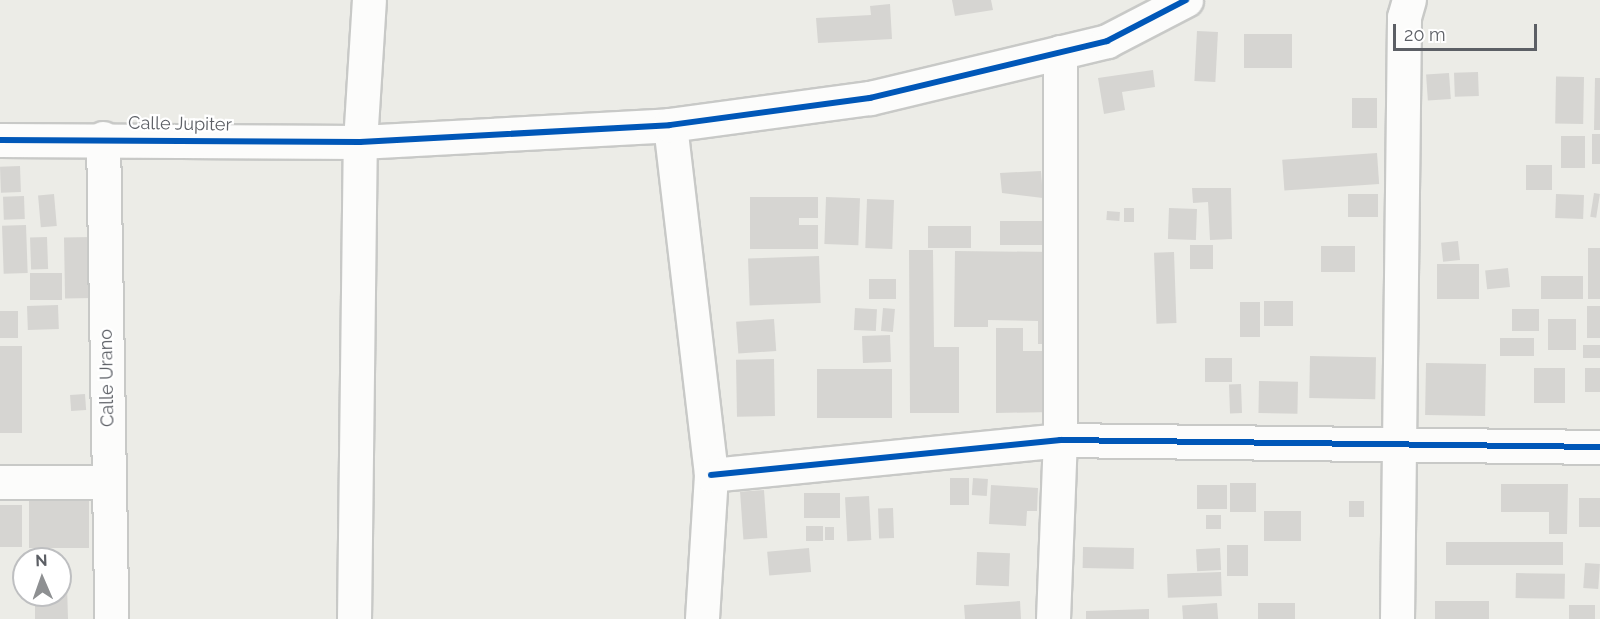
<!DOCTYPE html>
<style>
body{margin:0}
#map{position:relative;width:1600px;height:619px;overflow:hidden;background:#ecece7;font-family:Raleway,sans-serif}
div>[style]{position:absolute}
.building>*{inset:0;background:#d6d5d2;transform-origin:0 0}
.roads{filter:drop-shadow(2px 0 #c8c9c7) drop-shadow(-2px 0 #c8c9c7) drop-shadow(0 2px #c8c9c7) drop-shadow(0 -2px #c8c9c7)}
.street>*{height:33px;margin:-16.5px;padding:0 16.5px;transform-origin:16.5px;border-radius:16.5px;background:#fcfcfb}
.cycleway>*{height:6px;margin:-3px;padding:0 3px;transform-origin:3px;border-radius:3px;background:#0057b8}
span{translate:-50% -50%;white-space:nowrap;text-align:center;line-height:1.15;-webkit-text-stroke:4.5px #fff;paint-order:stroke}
.street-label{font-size:18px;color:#5c5f65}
.north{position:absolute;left:12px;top:547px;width:60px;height:60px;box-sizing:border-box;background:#fff;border:2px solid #bebfc1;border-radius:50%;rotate:358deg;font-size:16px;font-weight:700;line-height:24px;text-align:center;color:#5c5f65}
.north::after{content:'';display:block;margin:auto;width:21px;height:27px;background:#8e9092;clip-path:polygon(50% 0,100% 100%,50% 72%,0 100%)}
.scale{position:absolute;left:1393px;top:24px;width:144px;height:27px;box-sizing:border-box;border:3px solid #5c5f65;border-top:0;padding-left:8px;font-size:18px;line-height:21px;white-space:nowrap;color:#5c5f65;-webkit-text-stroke:4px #fff;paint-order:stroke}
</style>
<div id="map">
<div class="building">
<div style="clip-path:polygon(952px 0,991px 0,993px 10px,955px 16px)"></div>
<div style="clip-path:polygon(890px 4px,892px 39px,818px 43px,816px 18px,871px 15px,870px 6px)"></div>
<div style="left:1197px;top:31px;width:21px;height:50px;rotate:3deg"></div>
<div style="left:1244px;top:34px;width:48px;height:34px"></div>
<div style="clip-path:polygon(1153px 70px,1155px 87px,1122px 92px,1125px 110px,1104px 114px,1098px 78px)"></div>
<div style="left:1478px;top:72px;width:24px;height:24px;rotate:88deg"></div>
<div style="left:1449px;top:73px;width:26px;height:23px;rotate:86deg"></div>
<div style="left:1584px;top:77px;width:47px;height:28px;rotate:91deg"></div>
<div style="clip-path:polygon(1595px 78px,1600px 78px,1600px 130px,1594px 130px)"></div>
<div style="left:1352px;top:98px;width:25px;height:30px"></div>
<div style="left:1600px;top:134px;width:30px;height:8px;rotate:90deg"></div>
<div style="left:1561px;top:136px;width:24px;height:32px"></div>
<div style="left:1377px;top:153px;width:31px;height:95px;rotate:86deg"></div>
<div style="left:1552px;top:165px;width:25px;height:26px;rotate:90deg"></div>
<div style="left:20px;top:166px;width:26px;height:20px;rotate:88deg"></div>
<div style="clip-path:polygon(1041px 171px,1043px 198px,1002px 193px,1000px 173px)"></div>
<div style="clip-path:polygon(1192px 188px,1231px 188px,1232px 239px,1210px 240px,1208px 202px,1193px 203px)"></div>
<div style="left:1594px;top:193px;width:6px;height:24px;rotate:9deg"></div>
<div style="left:54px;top:194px;width:32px;height:16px;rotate:85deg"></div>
<div style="left:1348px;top:194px;width:30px;height:23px"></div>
<div style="left:1556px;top:194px;width:28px;height:24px;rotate:2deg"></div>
<div style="left:24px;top:196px;width:23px;height:21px;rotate:88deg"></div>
<div style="clip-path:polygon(750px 197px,818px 197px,818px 218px,799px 218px,799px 225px,818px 225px,818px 249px,750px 249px)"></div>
<div style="left:826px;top:197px;width:34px;height:47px;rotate:2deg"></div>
<div style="left:867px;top:199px;width:27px;height:49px;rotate:2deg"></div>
<div style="left:1124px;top:208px;width:10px;height:14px"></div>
<div style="left:1169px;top:208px;width:28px;height:31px;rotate:2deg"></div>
<div style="left:1107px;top:211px;width:13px;height:9px;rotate:4deg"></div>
<div style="left:1047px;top:221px;width:24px;height:47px;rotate:90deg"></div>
<div style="left:26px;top:225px;width:48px;height:24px;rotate:88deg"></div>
<div style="left:971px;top:226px;width:22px;height:43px;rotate:90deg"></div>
<div style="left:47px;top:237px;width:32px;height:17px;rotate:88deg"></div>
<div style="left:92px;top:237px;width:61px;height:28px;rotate:89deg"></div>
<div style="left:1458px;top:241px;width:19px;height:17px;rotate:84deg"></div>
<div style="left:1190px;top:245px;width:23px;height:24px"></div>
<div style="left:1355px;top:246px;width:26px;height:34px;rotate:90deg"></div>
<div style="left:1588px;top:248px;width:12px;height:51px"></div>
<div style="clip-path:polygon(909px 250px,933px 250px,934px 347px,959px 347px,959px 413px,910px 413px)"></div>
<div style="clip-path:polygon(955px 251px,1055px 252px,1053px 344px,1038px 344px,1038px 321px,988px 320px,988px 327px,954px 327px)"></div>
<div style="left:1174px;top:252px;width:71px;height:20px;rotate:88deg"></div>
<div style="left:819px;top:256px;width:47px;height:71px;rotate:88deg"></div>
<div style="left:1437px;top:264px;width:42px;height:35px"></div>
<div style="left:1508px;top:268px;width:19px;height:23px;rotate:84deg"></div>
<div style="left:30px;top:273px;width:32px;height:27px"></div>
<div style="left:1541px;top:276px;width:42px;height:23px"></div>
<div style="left:869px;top:279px;width:27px;height:20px"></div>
<div style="left:1293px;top:301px;width:25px;height:29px;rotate:90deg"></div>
<div style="left:1240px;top:302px;width:20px;height:35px"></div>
<div style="left:58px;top:305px;width:24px;height:31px;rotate:88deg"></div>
<div style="left:1587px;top:306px;width:13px;height:32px"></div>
<div style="left:855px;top:308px;width:22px;height:22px;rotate:3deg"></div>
<div style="left:883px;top:308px;width:12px;height:23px;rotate:5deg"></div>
<div style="left:1512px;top:309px;width:27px;height:22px"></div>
<div style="left:0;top:311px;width:18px;height:27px"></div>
<div style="left:774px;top:319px;width:32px;height:38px;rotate:86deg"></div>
<div style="left:1548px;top:319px;width:28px;height:31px"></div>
<div style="clip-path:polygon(996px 328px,1023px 328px,1023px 351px,1053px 351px,1053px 412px,996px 413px)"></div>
<div style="left:890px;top:335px;width:27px;height:28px;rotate:88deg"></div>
<div style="left:1534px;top:338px;width:18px;height:34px;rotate:90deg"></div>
<div style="left:1583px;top:345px;width:17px;height:13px"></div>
<div style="left:0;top:346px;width:22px;height:87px"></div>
<div style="left:1310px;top:356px;width:66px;height:42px;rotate:1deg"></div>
<div style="left:1205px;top:358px;width:27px;height:24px"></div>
<div style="left:774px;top:359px;width:57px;height:38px;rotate:89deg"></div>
<div style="left:1426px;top:363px;width:60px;height:52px;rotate:1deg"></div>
<div style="left:1534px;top:368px;width:31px;height:35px"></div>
<div style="left:1585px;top:368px;width:15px;height:24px"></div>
<div style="left:817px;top:369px;width:75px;height:49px"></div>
<div style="left:1259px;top:381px;width:39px;height:32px;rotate:1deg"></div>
<div style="left:1241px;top:384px;width:29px;height:12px;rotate:88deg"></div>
<div style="left:85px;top:394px;width:16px;height:15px;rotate:86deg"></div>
<div style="left:950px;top:478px;width:19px;height:27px"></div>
<div style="left:973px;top:478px;width:15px;height:17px;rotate:4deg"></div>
<div style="left:1256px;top:483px;width:29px;height:26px;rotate:90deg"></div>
<div style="clip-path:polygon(1501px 484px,1568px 484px,1567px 534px,1549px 534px,1549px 512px,1501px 512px)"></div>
<div style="clip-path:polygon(991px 485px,1038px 488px,1037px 511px,1027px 511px,1026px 526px,989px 524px)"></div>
<div style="left:1227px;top:485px;width:24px;height:30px;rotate:90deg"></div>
<div style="left:764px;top:490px;width:48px;height:24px;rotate:86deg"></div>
<div style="left:804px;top:493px;width:36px;height:25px"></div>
<div style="left:29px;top:495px;width:60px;height:53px"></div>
<div style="left:869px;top:496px;width:44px;height:24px;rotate:87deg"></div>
<div style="left:1579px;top:498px;width:21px;height:29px"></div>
<div style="left:1349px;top:501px;width:15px;height:16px"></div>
<div style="left:0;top:505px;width:22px;height:42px"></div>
<div style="left:893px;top:508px;width:30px;height:15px;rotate:88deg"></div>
<div style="left:1264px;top:511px;width:37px;height:30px"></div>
<div style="left:1221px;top:515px;width:14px;height:15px;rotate:90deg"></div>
<div style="left:806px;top:526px;width:17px;height:15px"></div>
<div style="left:825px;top:527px;width:9px;height:13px"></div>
<div style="left:1446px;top:542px;width:117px;height:23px"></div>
<div style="left:1227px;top:545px;width:21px;height:31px"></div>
<div style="left:1083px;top:547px;width:51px;height:21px;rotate:1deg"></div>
<div style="left:809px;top:548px;width:24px;height:42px;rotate:85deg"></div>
<div style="left:1220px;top:548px;width:22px;height:24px;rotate:87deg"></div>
<div style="left:977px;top:552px;width:33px;height:33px;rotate:2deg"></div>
<div style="left:1585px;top:563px;width:15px;height:25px;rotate:4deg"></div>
<div style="left:1221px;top:572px;width:24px;height:54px;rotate:88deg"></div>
<div style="left:1516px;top:573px;width:49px;height:25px;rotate:1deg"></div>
<div style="clip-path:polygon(60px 585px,67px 585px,68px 619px,35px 619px,35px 595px,60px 595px)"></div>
<div style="clip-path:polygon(1020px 601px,1021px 619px,965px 619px,964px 605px)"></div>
<div style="left:1489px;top:601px;width:18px;height:54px;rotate:90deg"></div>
<div style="left:1217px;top:603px;width:16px;height:35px;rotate:86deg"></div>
<div style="left:1295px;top:603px;width:16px;height:37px;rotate:90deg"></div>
<div style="left:1569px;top:605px;width:26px;height:14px"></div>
<div style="clip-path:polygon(1149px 609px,1149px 619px,1086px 619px,1086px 611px)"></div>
</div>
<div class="roads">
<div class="street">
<div style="left:670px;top:125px;width:352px;rotate:83.3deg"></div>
<div style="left:711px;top:475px;width:144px;rotate:93.6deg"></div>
<div style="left:103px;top:138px;width:481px;rotate:89deg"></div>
<div style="left:0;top:140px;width:360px;rotate:0.3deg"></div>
<div style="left:360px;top:142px;width:310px;rotate:-3.1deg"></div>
<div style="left:670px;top:125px;width:202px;rotate:-7.7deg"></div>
<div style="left:870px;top:98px;width:244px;rotate:-13.5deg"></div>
<div style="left:1107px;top:41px;width:89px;rotate:-27.4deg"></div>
<div style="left:711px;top:475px;width:351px;rotate:-5.7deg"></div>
<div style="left:1060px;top:440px;width:540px;rotate:0.74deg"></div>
<div style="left:0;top:482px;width:108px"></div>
<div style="left:354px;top:619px;width:477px;rotate:-89.3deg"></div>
<div style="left:360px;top:142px;width:142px;rotate:-86.4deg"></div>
<div style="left:1053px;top:619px;width:179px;rotate:-87.8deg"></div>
<div style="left:1060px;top:440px;width:388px;rotate:-90deg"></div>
<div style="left:1397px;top:619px;width:602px;rotate:-89.33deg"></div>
<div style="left:1404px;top:17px;width:18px;rotate:-74deg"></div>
</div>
</div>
<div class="cycleway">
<div style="left:0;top:140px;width:360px;rotate:0.3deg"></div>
<div style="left:360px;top:142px;width:310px;rotate:-3.1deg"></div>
<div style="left:670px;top:125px;width:202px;rotate:-7.7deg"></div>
<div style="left:870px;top:98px;width:244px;rotate:-13.5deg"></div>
<div style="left:1107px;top:41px;width:89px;rotate:-27.4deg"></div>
<div style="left:711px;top:475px;width:351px;rotate:-5.7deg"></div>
<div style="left:1060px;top:440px;width:540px;rotate:0.74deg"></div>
</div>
<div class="street-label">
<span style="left:180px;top:124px;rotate:1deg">Calle Jupiter</span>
<span style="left:107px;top:378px;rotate:-91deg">Calle Urano</span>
</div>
<div class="north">N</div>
<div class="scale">20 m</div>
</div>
